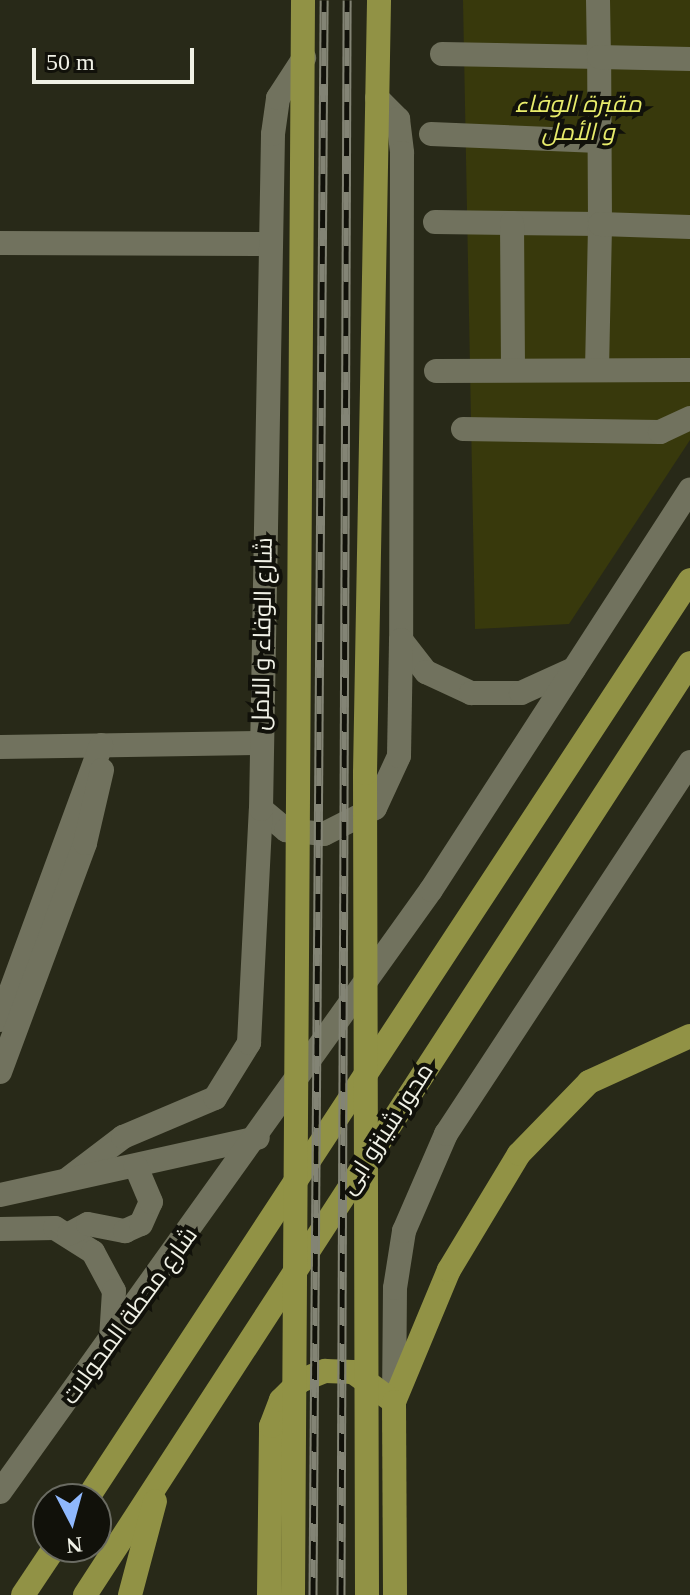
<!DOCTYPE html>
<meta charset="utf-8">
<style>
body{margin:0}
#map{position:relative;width:690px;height:1595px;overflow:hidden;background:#282918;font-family:"Times New Roman",Cairo,serif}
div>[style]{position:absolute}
.green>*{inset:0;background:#38390c}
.minor>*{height:24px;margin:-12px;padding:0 12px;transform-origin:12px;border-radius:12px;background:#71725e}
.major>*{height:24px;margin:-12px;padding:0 12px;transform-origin:12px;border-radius:12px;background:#919245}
.rail>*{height:9px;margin-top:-4.5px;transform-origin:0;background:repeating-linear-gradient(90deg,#11110a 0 18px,#838475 0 36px);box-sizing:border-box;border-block:2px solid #838475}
span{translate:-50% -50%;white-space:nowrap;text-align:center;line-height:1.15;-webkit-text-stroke:8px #11110a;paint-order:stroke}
.park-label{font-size:24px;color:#e8ec6b;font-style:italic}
.street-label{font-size:24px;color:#f0f1e6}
.north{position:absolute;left:32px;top:1483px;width:80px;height:80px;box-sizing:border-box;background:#11110a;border:2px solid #6a6b62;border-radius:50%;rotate:174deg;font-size:22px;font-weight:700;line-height:32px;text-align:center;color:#f0f1e6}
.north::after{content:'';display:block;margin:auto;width:28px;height:36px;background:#8fb8fd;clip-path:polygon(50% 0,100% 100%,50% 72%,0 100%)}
.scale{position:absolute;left:32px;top:48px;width:162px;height:36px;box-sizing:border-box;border:4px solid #f0f1e6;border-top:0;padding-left:10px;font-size:24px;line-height:28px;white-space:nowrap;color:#f0f1e6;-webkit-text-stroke:6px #11110a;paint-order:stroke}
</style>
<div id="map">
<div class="green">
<div style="clip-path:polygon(463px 0,690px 0,690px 440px,569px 624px,475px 629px)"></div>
</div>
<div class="minor">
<div style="left:442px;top:54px;width:157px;rotate:1.1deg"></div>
<div style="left:599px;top:57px;width:57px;rotate:-91deg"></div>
<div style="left:377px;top:98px;width:30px;rotate:45deg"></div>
<div style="left:398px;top:119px;width:34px;rotate:83deg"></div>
<div style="left:402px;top:153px;width:487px;rotate:90.1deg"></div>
<div style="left:401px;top:640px;width:41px;rotate:52deg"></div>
<div style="left:426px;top:672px;width:50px;rotate:25deg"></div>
<div style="left:471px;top:693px;width:50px"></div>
<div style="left:521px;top:693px;width:58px;rotate:-24.4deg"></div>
<div style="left:431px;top:134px;width:168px;rotate:2.4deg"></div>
<div style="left:435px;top:222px;width:165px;rotate:0.7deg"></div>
<div style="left:600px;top:224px;width:167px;rotate:-90.3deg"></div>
<div style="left:599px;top:57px;width:91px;rotate:1.3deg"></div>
<div style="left:512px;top:223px;width:147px;rotate:89.6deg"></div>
<div style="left:0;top:243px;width:268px;rotate:0.2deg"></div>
<div style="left:597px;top:370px;width:146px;rotate:-88.8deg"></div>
<div style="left:600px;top:224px;width:90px;rotate:1.9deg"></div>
<div style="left:436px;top:371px;width:254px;rotate:-0.2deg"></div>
<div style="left:463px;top:429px;width:197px;rotate:0.9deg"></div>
<div style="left:660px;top:432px;width:33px;rotate:-25deg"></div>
<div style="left:0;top:747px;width:261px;rotate:-0.9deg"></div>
<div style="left:261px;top:809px;width:33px;rotate:40deg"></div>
<div style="left:286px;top:830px;width:38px;rotate:6deg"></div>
<div style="left:324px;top:834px;width:57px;rotate:-27deg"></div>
<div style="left:375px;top:808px;width:57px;rotate:-65.2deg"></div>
<div style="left:399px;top:756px;width:116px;rotate:-89deg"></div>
<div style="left:0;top:1020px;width:293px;rotate:-69.8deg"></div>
<div style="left:0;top:1072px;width:244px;rotate:-69.6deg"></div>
<div style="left:85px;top:843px;width:75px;rotate:-76.9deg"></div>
<div style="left:69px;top:1178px;width:68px;rotate:-37.2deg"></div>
<div style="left:123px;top:1137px;width:100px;rotate:-23deg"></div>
<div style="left:215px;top:1098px;width:65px;rotate:-58.3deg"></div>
<div style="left:249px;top:1043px;width:234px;rotate:-87.1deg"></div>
<div style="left:261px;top:809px;width:675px;rotate:-88.98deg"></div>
<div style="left:273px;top:134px;width:36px;rotate:-82deg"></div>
<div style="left:278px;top:98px;width:48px;rotate:-57deg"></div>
<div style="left:0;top:1195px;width:264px;rotate:-12.5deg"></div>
<div style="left:0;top:1229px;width:55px;rotate:-1deg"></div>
<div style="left:55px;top:1228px;width:45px;rotate:32.3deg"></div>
<div style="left:93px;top:1252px;width:44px;rotate:61.7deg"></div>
<div style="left:114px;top:1291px;width:48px;rotate:93.6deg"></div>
<div style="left:69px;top:1234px;width:21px;rotate:-28deg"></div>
<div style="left:88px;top:1224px;width:38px;rotate:11deg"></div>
<div style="left:125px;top:1231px;width:17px;rotate:-24deg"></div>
<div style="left:141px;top:1224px;width:24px;rotate:-66deg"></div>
<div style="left:151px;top:1202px;width:39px;rotate:-113deg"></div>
<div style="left:394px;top:1402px;width:114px;rotate:-89.5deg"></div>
<div style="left:395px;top:1288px;width:58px;rotate:-81deg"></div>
<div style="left:404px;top:1231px;width:106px;rotate:-66.6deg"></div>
<div style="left:446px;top:1134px;width:445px;rotate:-56.7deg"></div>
<div style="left:0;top:1492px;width:740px;rotate:-54.4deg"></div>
<div style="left:431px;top:890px;width:477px;rotate:-57.1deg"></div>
</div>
<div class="major">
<div style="left:394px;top:1402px;width:143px;rotate:-67.4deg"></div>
<div style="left:449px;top:1270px;width:135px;rotate:-58.9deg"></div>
<div style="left:519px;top:1154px;width:100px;rotate:-45.8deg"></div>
<div style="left:589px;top:1082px;width:111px;rotate:-24.5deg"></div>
<div style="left:87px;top:1499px;width:1099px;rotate:-56.73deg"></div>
<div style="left:23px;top:1595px;width:58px;rotate:-56.3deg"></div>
<div style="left:85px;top:1595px;width:1111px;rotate:-57.01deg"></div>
<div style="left:130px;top:1595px;width:97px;rotate:-75.1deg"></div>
<div style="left:269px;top:1595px;width:169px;rotate:-89.3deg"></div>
<div style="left:271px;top:1426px;width:28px;rotate:-69deg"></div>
<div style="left:281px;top:1400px;width:27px;rotate:-45deg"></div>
<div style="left:300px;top:1381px;width:27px;rotate:-22deg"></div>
<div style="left:325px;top:1371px;width:28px;rotate:2deg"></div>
<div style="left:353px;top:1372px;width:51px;rotate:36.2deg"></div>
<div style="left:394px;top:1402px;width:193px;rotate:89.7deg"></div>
<div style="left:293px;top:1595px;width:1595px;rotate:-89.64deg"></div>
<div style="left:367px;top:1595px;width:822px;rotate:-90.14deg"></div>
<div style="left:365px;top:773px;width:773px;rotate:-88.96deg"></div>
</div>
<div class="rail">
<div style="left:313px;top:1595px;width:1595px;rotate:-89.6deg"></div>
<div style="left:341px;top:1595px;width:1595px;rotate:-89.78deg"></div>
</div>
<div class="park-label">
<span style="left:578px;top:119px">مقبرة الوفاء<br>و الأمل</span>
</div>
<div class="street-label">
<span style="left:263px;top:634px;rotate:-89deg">شارع الوفاء و الامل</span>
<span style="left:387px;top:1129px;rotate:-57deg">محور شينزو ابى</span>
<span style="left:130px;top:1316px;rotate:-54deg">شارع محطة المحولات</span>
</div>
<div class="north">N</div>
<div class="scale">50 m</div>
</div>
